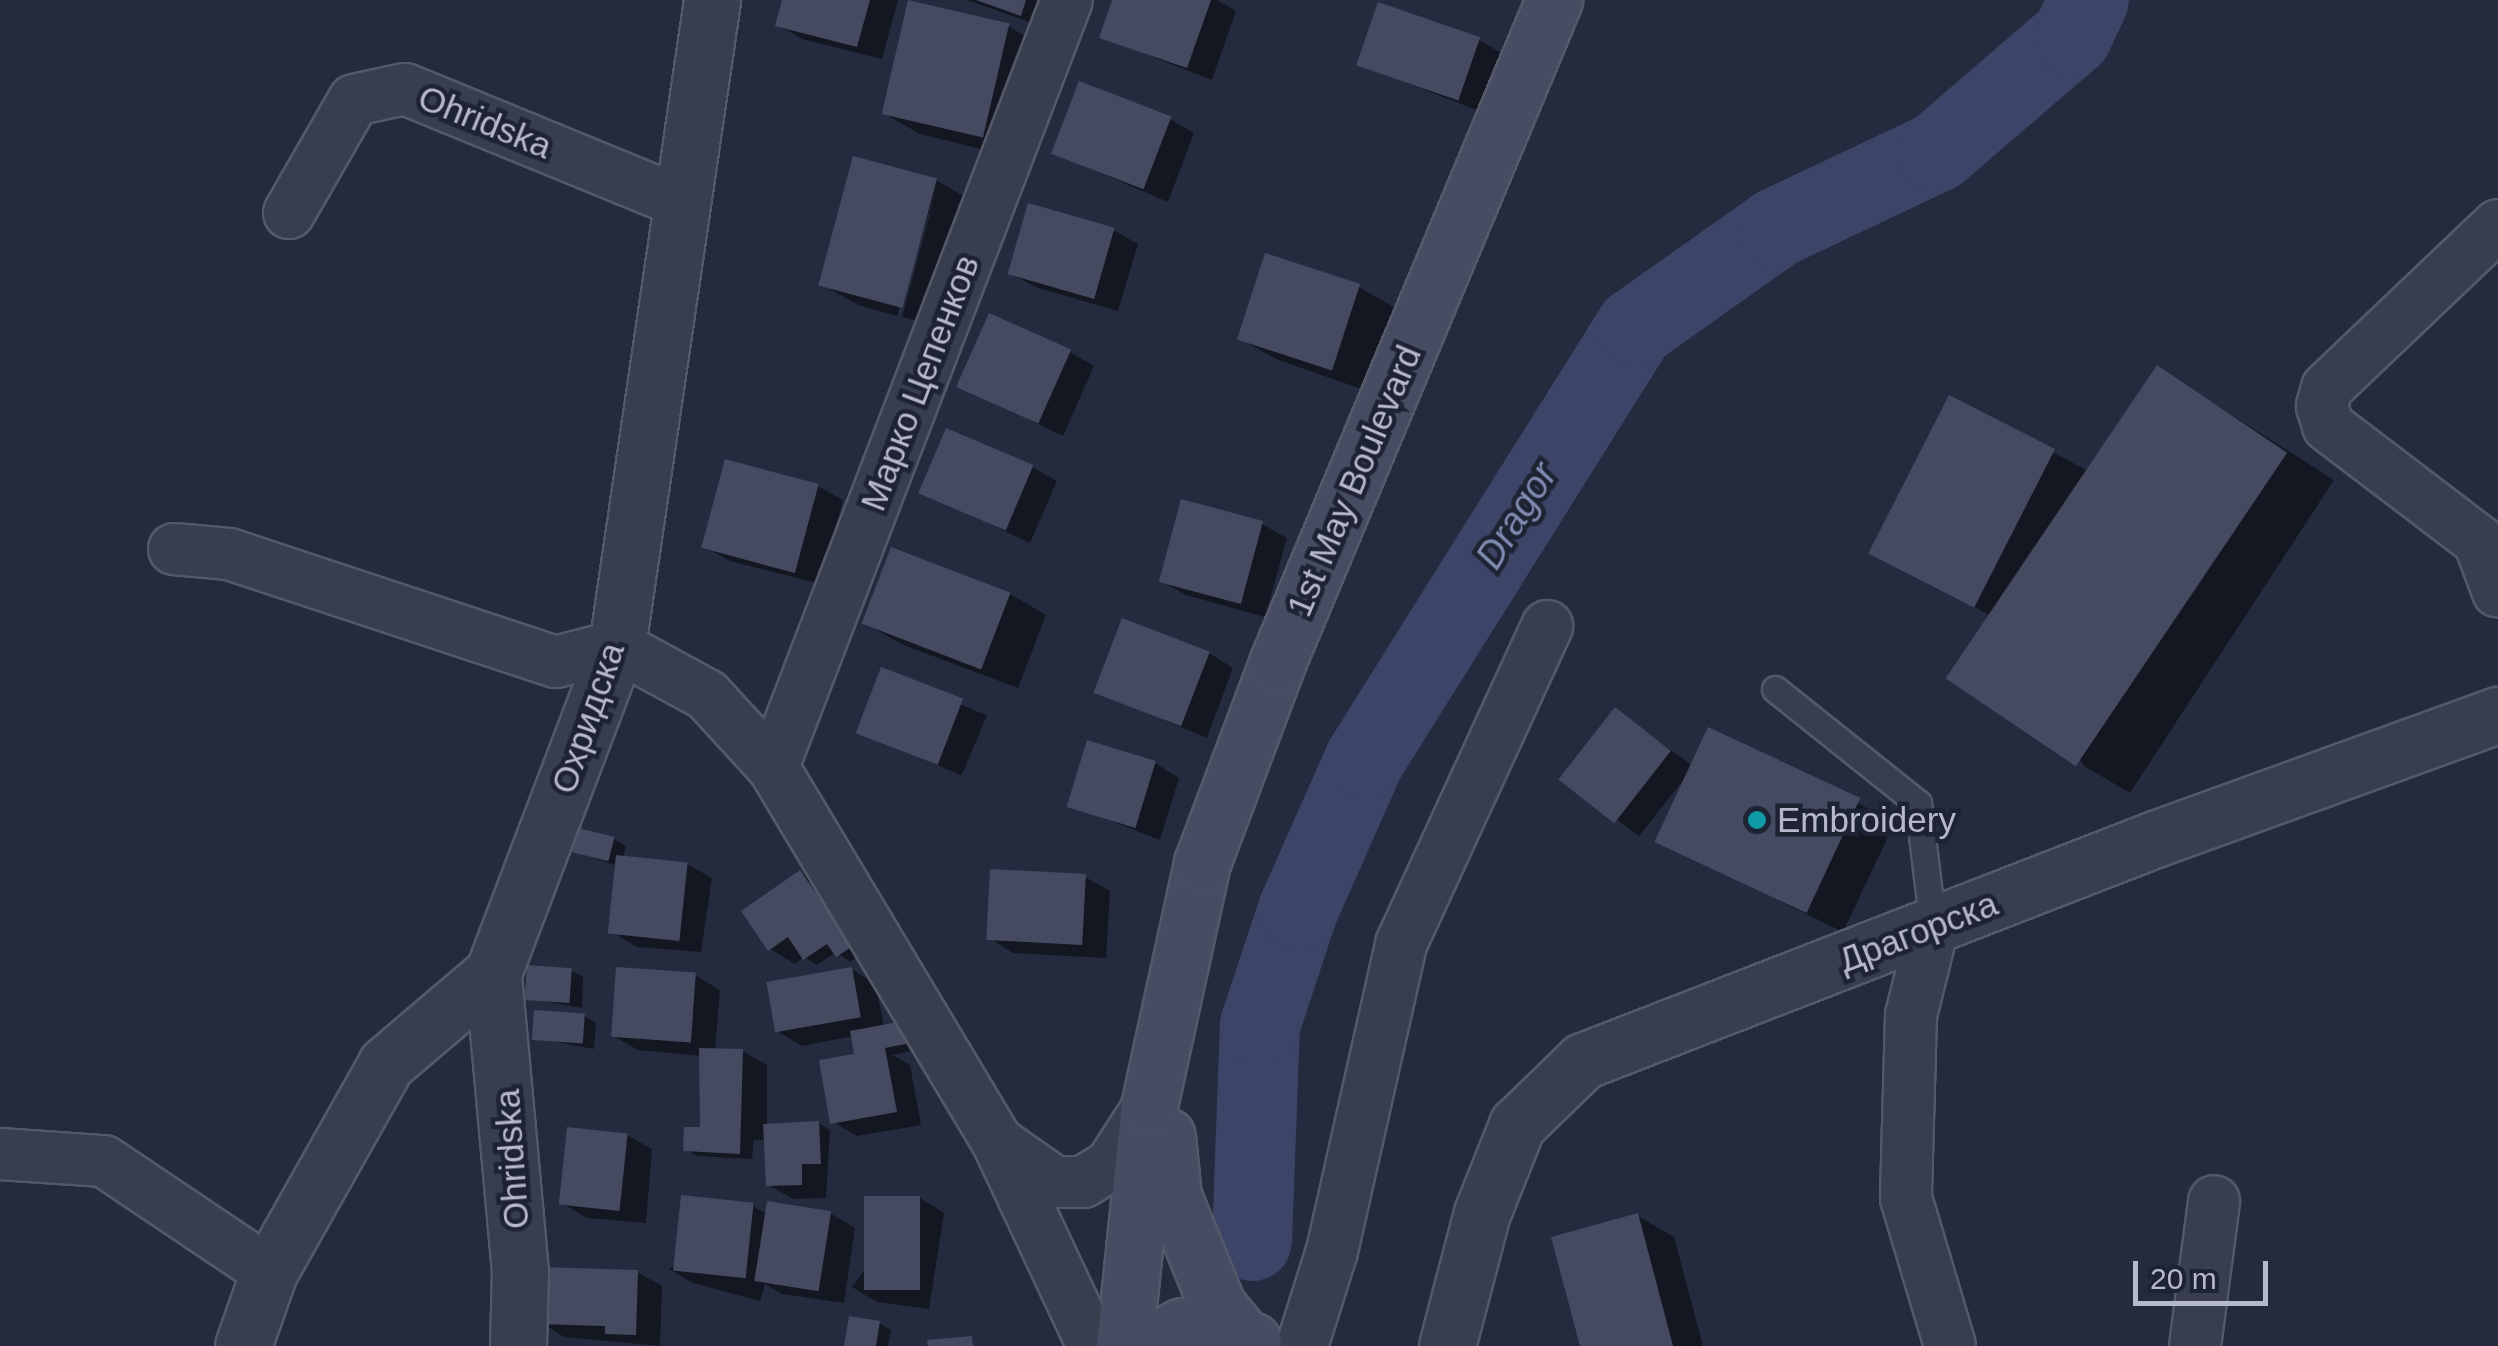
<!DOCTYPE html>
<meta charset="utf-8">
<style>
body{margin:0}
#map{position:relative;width:2498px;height:1346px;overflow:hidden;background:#252b3f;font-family:Helvetica,sans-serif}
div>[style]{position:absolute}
.shadow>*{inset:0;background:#0007;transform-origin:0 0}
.river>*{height:80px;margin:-40px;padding:0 40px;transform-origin:40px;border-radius:40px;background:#3c4567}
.building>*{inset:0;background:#454a61;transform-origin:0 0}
.roads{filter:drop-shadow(2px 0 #545969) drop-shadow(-2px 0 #545969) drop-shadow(0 2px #545969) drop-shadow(0 -2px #545969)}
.service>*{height:25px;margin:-12.5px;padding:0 12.5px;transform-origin:12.5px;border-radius:12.5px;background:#393e4f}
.minor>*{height:50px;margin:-25px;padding:0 25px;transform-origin:25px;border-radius:25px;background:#393e4f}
.tertiary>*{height:55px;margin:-27.5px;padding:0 27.5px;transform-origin:27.5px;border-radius:27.5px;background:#393e4f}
.secondary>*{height:55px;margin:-27.5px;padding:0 27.5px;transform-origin:27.5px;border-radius:27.5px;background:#484c62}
.dots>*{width:28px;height:28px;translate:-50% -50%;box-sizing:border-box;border:5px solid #1e2334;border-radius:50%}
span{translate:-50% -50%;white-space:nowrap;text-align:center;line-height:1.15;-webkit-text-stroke:9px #1e2334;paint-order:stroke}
.street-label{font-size:35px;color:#b6b9c9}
.poi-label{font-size:35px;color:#b6b9c9}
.left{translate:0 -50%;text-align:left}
.water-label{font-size:38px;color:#7e8ab0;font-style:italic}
.scale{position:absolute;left:2133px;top:1261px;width:135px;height:45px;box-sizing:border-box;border:5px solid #b6b9c9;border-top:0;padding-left:12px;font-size:30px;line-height:35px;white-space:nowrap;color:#b6b9c9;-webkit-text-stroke:8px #1e2334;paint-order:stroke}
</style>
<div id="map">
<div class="shadow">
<div style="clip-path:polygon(784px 0,898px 0,882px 59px,802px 39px,778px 25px)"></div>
<div style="clip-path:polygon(967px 0,1056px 0,1046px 28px)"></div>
<div style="clip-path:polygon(1114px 0,1217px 0,1236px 11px,1212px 80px,1102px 37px)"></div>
<div style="clip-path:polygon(1008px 26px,1044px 47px,1017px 158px,920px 134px,883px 113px)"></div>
<div style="clip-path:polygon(1479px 40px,1503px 54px,1484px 113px,1359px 64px)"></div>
<div style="clip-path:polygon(1170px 119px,1194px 133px,1168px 202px,1054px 153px)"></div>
<div style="clip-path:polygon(936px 180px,972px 201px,939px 327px,902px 317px,937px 187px,897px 316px,858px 305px,821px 284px)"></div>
<div style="clip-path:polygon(1113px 230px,1138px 244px,1118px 311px,1035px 287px,1010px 273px)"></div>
<div style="clip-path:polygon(1359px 287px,1395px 308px,1367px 391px,1276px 359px,1239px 338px)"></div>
<div style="clip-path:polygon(1070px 352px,1094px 366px,1063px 436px,958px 386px)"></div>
<div style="clip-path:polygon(2158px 368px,2334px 480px,2130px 793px,2084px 766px,1995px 618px,1906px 570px,1950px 398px,2090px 472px)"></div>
<div style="clip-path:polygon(1032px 467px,1057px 481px,1030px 543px,922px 492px)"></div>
<div style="clip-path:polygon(818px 486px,843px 500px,821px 584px,730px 561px,705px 547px)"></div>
<div style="clip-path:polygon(1262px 524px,1287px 538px,1265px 617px,1186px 595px,1161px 581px)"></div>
<div style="clip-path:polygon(1010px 594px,1046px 615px,1018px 688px,901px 644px,865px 623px)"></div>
<div style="clip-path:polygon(1209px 653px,1233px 668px,1207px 738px,1097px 692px)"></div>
<div style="left:882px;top:671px;width:114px;height:65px;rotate:23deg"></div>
<div style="clip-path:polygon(1616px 710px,1693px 766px,1710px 730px,1895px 822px,1843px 932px,1658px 841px,1685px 778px,1639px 836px,1562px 778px)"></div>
<div style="clip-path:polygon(1155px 763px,1179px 778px,1160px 840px,1070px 805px)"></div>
<div style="clip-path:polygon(614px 839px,626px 846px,623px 858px,687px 864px,712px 878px,701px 952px,637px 947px,612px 932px,618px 866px,562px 848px)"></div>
<div style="clip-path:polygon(801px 873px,825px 887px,863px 954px,850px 962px,836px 952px,817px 965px,804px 957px,795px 964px,770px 949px)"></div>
<div style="clip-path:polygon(1085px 877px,1110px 891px,1106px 958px,1013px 953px,989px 938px)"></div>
<div style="clip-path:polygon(851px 969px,876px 984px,884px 1028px,926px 1048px,892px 1055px,910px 1065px,921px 1125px,857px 1136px,833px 1122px,857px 1056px,853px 1036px,802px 1046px,777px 1031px)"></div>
<div style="clip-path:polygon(572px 971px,583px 977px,582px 1008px,527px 998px)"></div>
<div style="clip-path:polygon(696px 976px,720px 990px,715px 1051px,742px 1051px,767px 1065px,767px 1126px,819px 1123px,830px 1130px,826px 1198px,793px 1199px,768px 1185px,766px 1140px,754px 1140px,752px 1159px,697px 1156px,685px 1149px,702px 1129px,702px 1056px,638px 1050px,613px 1036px)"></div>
<div style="clip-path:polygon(584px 1016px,596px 1023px,594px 1049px,535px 1038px)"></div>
<div style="clip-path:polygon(627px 1135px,652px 1149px,646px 1223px,587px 1218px,563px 1204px)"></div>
<div style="clip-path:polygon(920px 1198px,944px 1213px,929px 1309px,877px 1302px,852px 1287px)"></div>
<div style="clip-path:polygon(753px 1206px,767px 1214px,830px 1213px,855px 1228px,844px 1303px,782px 1294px,765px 1284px,760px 1301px,693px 1283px,669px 1269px)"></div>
<div style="clip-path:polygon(1638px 1216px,1674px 1237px,1703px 1346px,1583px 1346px)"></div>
<div style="clip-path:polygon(637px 1272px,662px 1286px,660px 1346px,564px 1337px,540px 1322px)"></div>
<div style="clip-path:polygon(879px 1323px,891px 1330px,888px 1346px,847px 1346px)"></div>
</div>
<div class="river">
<div style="left:1252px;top:1241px;width:216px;rotate:-87.9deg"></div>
<div style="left:1260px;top:1025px;width:121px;rotate:-71.7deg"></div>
<div style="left:1298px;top:910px;width:165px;rotate:-66.1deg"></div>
<div style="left:1365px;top:759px;width:509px;rotate:-57.93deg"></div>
<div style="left:1635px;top:328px;width:173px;rotate:-35.3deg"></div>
<div style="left:1776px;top:228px;width:178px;rotate:-25.3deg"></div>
<div style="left:1937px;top:152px;width:178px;rotate:-40.7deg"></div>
<div style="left:2072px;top:36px;width:40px;rotate:-65deg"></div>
</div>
<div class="building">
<div style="clip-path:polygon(782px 0,870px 0,857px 47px,775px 26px)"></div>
<div style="left:908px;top:0;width:104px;height:117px;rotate:13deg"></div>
<div style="clip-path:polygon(976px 0,1026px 0,1021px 16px)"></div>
<div style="clip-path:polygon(1112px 0,1211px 0,1187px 68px,1099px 38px)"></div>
<div style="left:1378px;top:2px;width:108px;height:67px;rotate:19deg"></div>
<div style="left:1079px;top:81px;width:99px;height:78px;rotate:21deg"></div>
<div style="left:853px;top:156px;width:87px;height:134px;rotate:15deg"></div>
<div style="left:1028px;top:203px;width:90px;height:74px;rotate:16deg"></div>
<div style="left:1265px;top:253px;width:100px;height:91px;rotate:18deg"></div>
<div style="left:989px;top:313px;width:90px;height:81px;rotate:24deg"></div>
<div style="left:2157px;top:365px;width:157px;height:378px;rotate:34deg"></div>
<div style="left:1949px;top:395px;width:119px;height:178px;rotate:27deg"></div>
<div style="left:946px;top:428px;width:95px;height:71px;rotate:23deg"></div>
<div style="left:725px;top:459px;width:97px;height:92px;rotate:15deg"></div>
<div style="left:1181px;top:499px;width:85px;height:86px;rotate:15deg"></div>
<div style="left:891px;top:547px;width:128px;height:82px;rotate:21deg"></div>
<div style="left:1122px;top:618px;width:94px;height:80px;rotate:21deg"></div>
<div style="left:881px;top:667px;width:88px;height:71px;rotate:21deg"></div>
<div style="left:1615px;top:707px;width:71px;height:92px;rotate:38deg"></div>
<div style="left:1708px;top:727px;width:168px;height:127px;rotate:25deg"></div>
<div style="left:1087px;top:740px;width:72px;height:70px;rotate:17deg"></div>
<div style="left:566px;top:825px;width:50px;height:25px;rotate:14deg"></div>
<div style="left:616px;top:855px;width:72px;height:79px;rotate:6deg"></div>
<div style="left:990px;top:869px;width:96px;height:71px;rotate:3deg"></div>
<div style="clip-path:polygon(800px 870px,853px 946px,836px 957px,827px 944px,803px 960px,788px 937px,768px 951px,741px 911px)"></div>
<div style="left:527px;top:965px;width:45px;height:35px;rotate:4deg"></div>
<div style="left:616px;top:967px;width:80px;height:70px;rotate:4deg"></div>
<div style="left:852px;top:967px;width:51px;height:87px;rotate:80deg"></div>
<div style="left:534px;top:1010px;width:51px;height:30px;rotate:4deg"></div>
<div style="clip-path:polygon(904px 1021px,916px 1042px,885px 1048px,897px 1112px,830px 1124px,819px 1060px,854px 1054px,850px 1031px)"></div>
<div style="clip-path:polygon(699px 1048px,743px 1049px,740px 1154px,683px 1151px,684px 1127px,700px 1127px)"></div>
<div style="clip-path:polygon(819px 1121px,821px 1164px,802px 1164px,802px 1185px,766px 1186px,763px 1124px)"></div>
<div style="left:567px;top:1127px;width:61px;height:78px;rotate:6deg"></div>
<div style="left:681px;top:1195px;width:73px;height:76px;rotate:6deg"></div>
<div style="left:864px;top:1196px;width:56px;height:94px"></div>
<div style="left:767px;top:1201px;width:65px;height:81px;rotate:9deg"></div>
<div style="clip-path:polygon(1638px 1213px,1673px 1346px,1580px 1346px,1551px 1237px)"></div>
<div style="clip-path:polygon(538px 1267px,638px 1270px,636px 1335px,605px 1334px,605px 1326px,537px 1324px)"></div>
<div style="clip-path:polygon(849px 1316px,880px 1321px,876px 1346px,844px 1346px)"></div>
<div style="clip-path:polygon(972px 1336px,973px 1346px,928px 1346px,927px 1340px)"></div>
</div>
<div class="roads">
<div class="service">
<div style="left:1775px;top:689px;width:183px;rotate:38.6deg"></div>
<div style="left:1918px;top:803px;width:125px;rotate:83.1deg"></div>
</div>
<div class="minor">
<div style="left:289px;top:213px;width:130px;rotate:-60.1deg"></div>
<div style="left:354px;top:100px;width:52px;rotate:-12.2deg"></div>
<div style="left:405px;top:89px;width:295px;rotate:22.3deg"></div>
<div style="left:2498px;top:225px;width:236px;rotate:136.4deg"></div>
<div style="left:2327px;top:388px;width:19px;rotate:106deg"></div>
<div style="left:2322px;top:406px;width:21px;rotate:73deg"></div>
<div style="left:2328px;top:426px;width:190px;rotate:37.3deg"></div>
<div style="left:2479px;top:541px;width:54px;rotate:69.6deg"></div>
<div style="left:174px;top:549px;width:55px;rotate:5.2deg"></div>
<div style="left:229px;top:554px;width:344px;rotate:18.3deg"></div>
<div style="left:556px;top:662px;width:63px;rotate:-14.7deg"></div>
<div style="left:617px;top:646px;width:102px;rotate:28.6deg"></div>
<div style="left:707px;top:695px;width:98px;rotate:47.5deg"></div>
<div style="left:773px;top:767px;width:436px;rotate:59.1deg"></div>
<div style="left:997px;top:1141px;width:226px;rotate:64.9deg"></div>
<div style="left:773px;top:767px;width:821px;rotate:-69.03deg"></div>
<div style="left:1933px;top:927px;width:91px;rotate:104deg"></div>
<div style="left:1911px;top:1015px;width:183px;rotate:91.6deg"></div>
<div style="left:1906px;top:1198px;width:154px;rotate:73.4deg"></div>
<div style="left:1003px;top:1146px;width:62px;rotate:35.2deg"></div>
<div style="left:1054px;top:1182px;width:29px"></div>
<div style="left:1083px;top:1182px;width:31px;rotate:-31deg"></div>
<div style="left:1110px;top:1166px;width:72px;rotate:-57deg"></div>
<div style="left:0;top:1154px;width:104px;rotate:3.9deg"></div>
<div style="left:104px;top:1161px;width:199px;rotate:33.9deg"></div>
<div style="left:1302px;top:1346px;width:100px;rotate:-72.5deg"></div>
<div style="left:1332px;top:1251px;width:315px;rotate:-77.3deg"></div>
<div style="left:1401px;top:944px;width:350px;rotate:-65.3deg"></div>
<div style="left:2195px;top:1346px;width:146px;rotate:-82.5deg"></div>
</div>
<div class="tertiary">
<div style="left:243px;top:1346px;width:78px;rotate:-70.6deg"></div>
<div style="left:269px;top:1272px;width:239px;rotate:-60.6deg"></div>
<div style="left:386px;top:1064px;width:140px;rotate:-40.4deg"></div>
<div style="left:518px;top:1346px;width:74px;rotate:-88.5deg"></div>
<div style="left:520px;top:1272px;width:300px;rotate:-95.2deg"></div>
<div style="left:493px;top:973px;width:350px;rotate:-69.2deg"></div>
<div style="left:617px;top:646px;width:653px;rotate:-81.63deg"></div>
<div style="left:1447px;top:1346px;width:138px;rotate:-75.3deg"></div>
<div style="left:1482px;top:1213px;width:95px;rotate:-68.3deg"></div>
<div style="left:1517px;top:1125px;width:92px;rotate:-44.1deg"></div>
<div style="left:1583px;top:1061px;width:614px;rotate:-21.21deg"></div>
<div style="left:2155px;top:839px;width:365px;rotate:-19.9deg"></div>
</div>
<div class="secondary">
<div style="left:1167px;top:1136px;width:60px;rotate:84.3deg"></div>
<div style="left:1173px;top:1196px;width:118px;rotate:68deg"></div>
<div style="left:1217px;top:1305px;width:33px;rotate:51deg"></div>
<div style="left:1124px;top:1346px;width:241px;rotate:-84.1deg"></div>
<div style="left:1149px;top:1106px;width:249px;rotate:-77.7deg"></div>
<div style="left:1202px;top:863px;width:214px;rotate:-69.4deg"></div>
<div style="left:1277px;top:663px;width:719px;rotate:-67.32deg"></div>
<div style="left:1146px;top:1346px;width:41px;rotate:-29.1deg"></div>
<div style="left:1182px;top:1326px;width:29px;rotate:-4deg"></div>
<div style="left:1211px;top:1324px;width:45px;rotate:22deg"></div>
</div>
</div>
<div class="dots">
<div style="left:1757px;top:820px;background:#0f9aa8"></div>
</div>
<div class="street-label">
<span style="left:485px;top:122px;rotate:22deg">Ohridska</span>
<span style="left:920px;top:383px;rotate:-69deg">Марко Цепенков</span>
<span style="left:1354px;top:481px;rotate:-67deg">1st May Boulevard</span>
<span style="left:588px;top:718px;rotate:-71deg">Охридска</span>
<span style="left:1918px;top:932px;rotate:-21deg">Драгорска</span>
<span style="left:512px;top:1159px;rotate:-94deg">Ohridska</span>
</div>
<div class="poi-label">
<span class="left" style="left:1777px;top:820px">Embroidery</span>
</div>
<div class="water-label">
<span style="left:1517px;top:516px;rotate:-58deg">Dragor</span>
</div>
<div class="scale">20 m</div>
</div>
